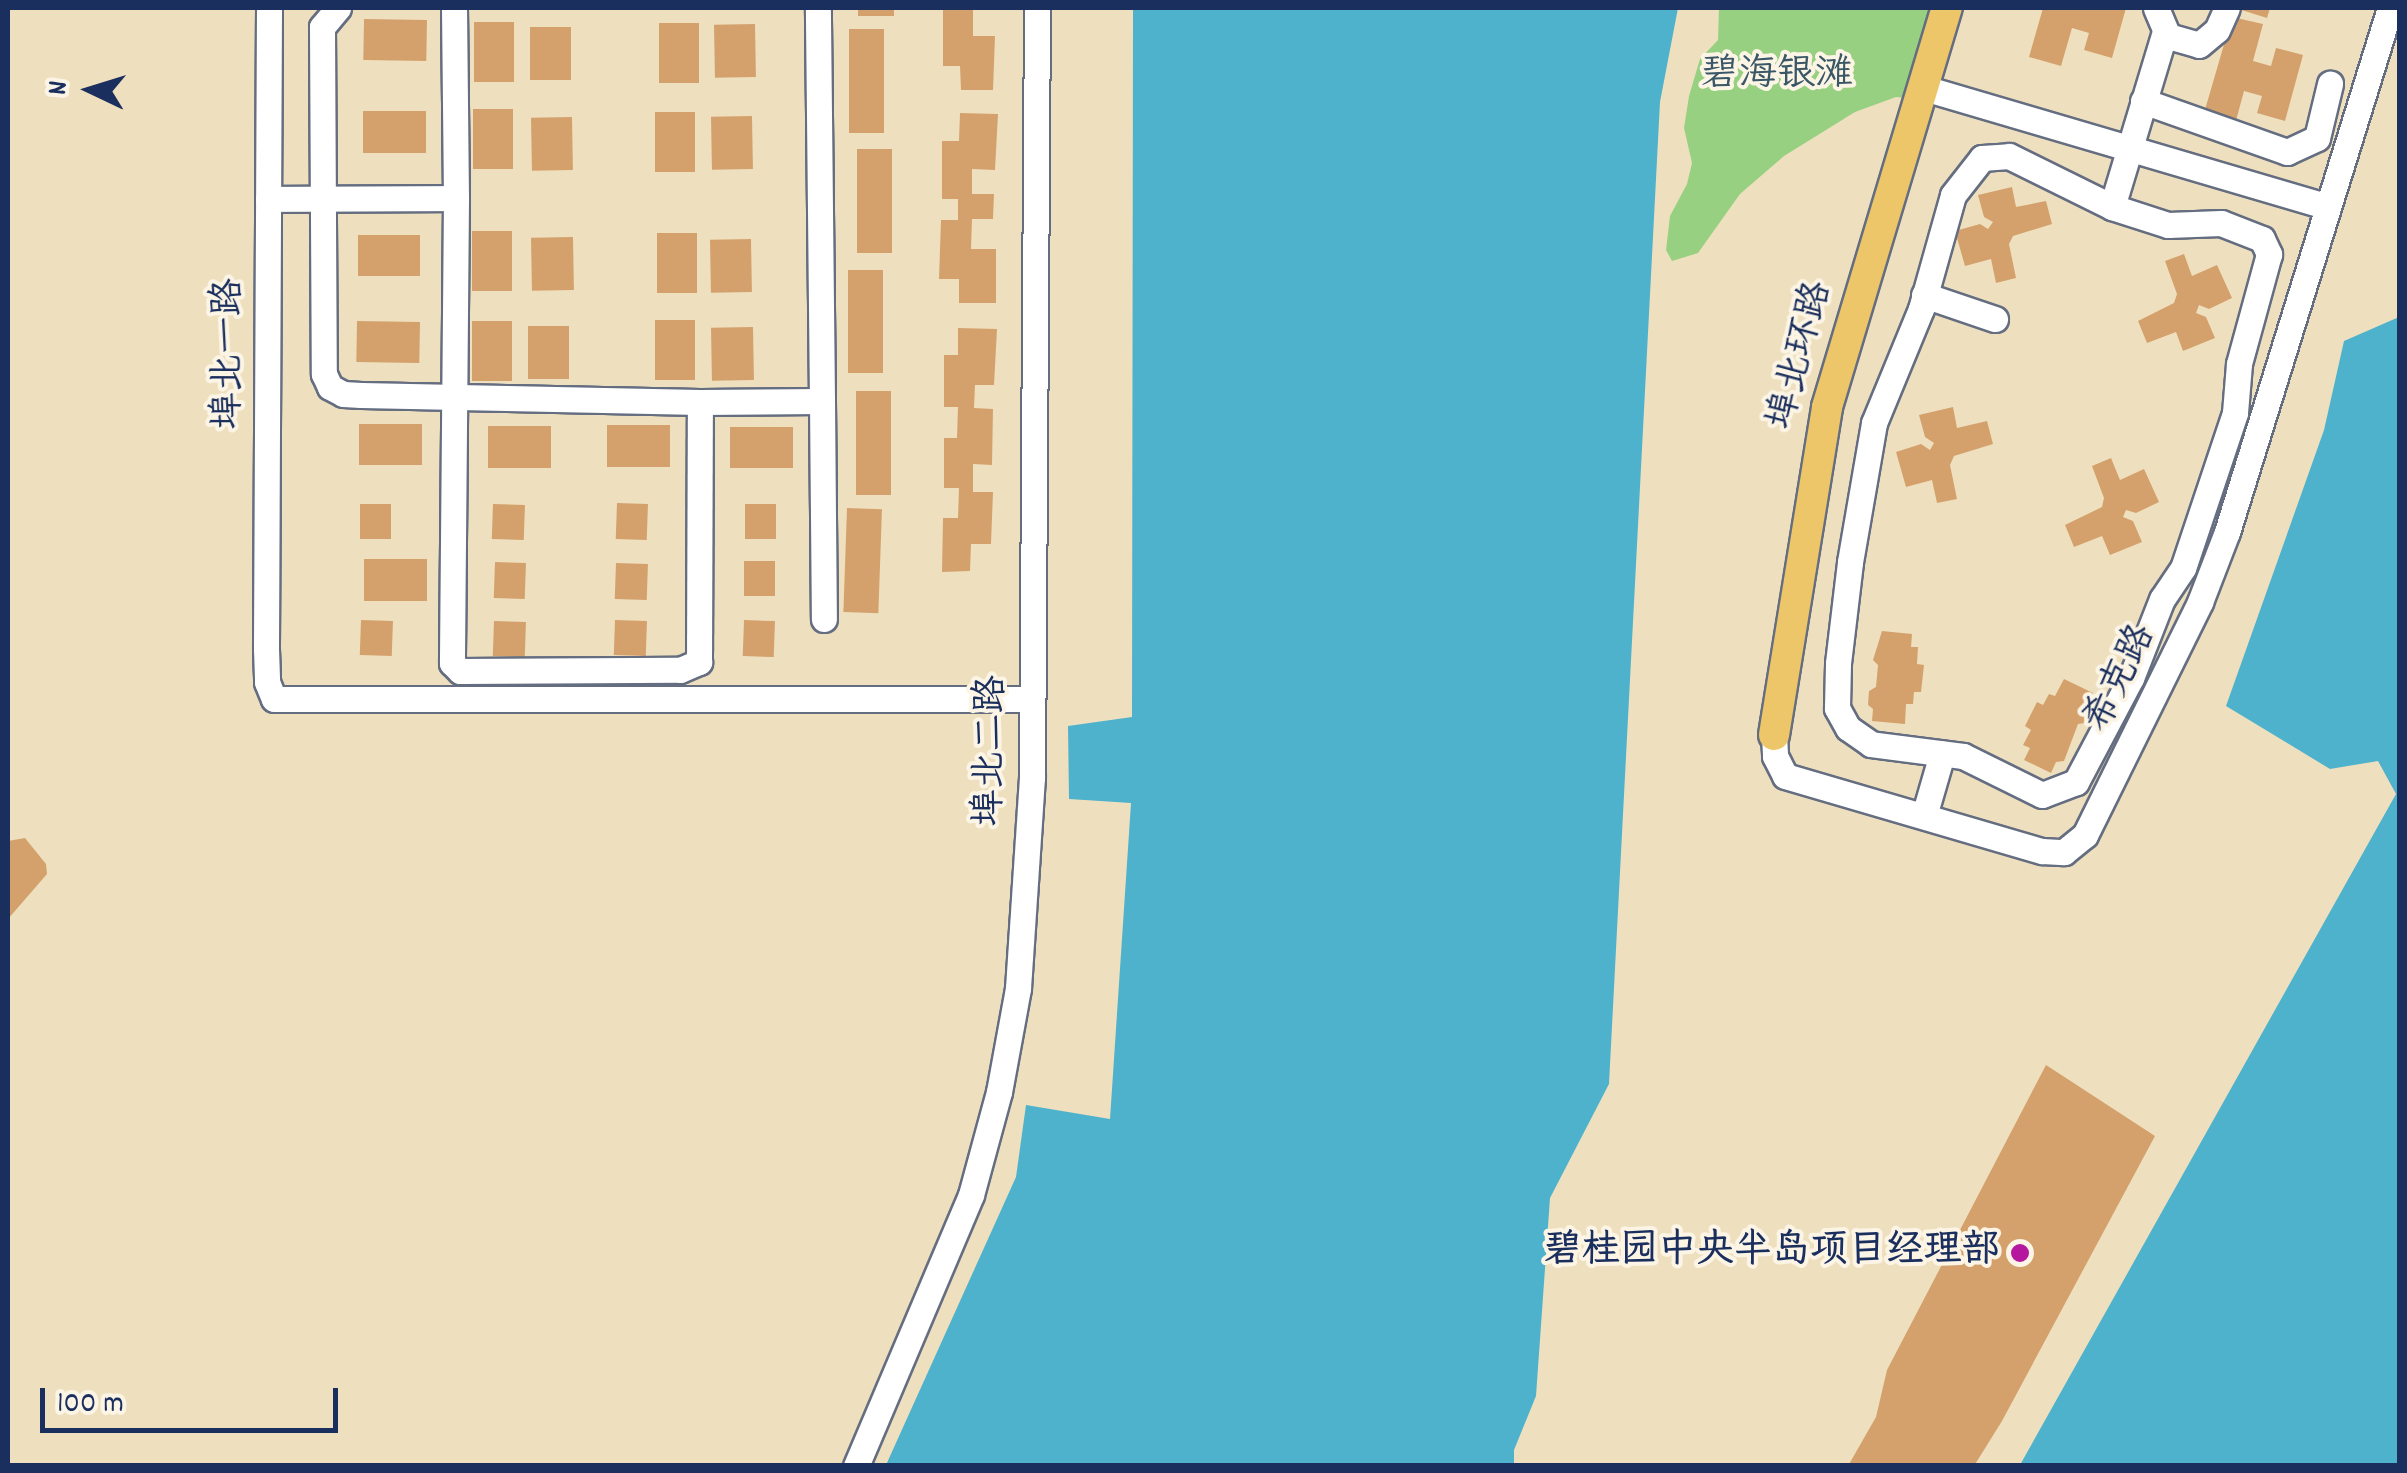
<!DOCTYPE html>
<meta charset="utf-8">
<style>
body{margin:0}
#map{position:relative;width:2407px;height:1473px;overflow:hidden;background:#eee0bf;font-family:Dekko,"LXGW WenKai TC",sans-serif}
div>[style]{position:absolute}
.green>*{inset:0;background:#98d082}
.water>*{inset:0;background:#4eb2cd}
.building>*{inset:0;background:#d4a16c;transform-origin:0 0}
.roads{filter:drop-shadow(2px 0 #656d80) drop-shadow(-2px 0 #656d80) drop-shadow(0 2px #656d80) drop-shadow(0 -2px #656d80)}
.minor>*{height:25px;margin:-12.5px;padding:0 12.5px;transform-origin:12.5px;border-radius:12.5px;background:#fff}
.major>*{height:30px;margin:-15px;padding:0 15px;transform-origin:15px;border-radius:15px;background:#ecc669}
.dots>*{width:28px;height:28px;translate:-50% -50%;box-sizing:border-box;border:5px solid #fcf5e5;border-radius:50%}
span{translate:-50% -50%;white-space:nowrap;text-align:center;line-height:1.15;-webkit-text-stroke:8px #fcf5e5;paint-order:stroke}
.park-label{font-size:38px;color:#3a5767}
.street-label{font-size:38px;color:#1b2f5e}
.poi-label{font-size:38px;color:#1b2f5e;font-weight:700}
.right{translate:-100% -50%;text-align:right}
.frame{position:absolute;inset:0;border:10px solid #1b2f5e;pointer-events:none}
.north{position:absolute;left:40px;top:40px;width:100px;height:100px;-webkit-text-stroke:8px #fcf5e5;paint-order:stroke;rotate:274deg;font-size:28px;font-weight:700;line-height:40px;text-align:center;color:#1b2f5e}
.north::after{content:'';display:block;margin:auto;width:35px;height:45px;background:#1b2f5e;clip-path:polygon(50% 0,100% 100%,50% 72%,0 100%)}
.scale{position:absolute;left:40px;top:1388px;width:298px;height:45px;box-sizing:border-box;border:5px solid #1b2f5e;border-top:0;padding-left:12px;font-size:30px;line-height:35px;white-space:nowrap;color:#1b2f5e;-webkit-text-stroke:8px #fcf5e5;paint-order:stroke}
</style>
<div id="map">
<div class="green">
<div style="clip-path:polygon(1719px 8px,1933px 8px,1908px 98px,1896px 97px,1855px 112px,1784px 156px,1740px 194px,1698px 253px,1672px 261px,1666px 250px,1670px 216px,1687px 184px,1692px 163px,1684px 128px,1689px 96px,1700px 59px,1718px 40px)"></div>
</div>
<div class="water">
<div style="clip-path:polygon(1133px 8px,1678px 8px,1660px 102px,1609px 1084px,1550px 1198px,1536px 1396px,1514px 1450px,1514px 1465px,886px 1465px,1016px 1177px,1026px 1105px,1110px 1119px,1131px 803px,1069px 799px,1068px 726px,1132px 717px)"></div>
<div style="clip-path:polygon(2399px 317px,2399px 1465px,2020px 1465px,2396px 794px,2378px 761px,2330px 769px,2226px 706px,2324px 430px,2344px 341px)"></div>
</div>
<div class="building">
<div style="left:858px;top:8px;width:36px;height:8px"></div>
<div style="clip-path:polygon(943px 8px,973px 8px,973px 36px,995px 36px,993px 90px,961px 90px,960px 66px,943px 66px)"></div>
<div style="clip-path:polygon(2043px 8px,2126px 8px,2112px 58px,2084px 50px,2089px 33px,2072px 28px,2061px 66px,2029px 57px)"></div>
<div style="clip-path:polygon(2235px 8px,2270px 8px,2267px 18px)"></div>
<div style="clip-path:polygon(2232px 17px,2263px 24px,2253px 61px,2271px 66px,2276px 48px,2303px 55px,2285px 121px,2257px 113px,2262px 96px,2244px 91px,2234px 128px,2202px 120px)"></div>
<div style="left:427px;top:20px;width:41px;height:63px;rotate:91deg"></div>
<div style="left:514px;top:22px;width:60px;height:40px;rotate:90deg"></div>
<div style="left:699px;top:23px;width:60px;height:40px;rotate:90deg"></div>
<div style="left:755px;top:24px;width:53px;height:41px;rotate:89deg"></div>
<div style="left:530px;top:27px;width:41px;height:53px"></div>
<div style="left:849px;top:29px;width:35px;height:104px"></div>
<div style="left:473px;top:109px;width:40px;height:60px"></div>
<div style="left:363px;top:111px;width:63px;height:42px"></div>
<div style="left:655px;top:112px;width:40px;height:60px"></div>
<div style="clip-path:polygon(960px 113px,998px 114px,995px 170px,972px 169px,972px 194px,994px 194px,993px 219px,972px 219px,971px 249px,996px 249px,996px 303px,959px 303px,959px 279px,939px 279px,941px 220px,958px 220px,958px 199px,942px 199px,942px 141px,959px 141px)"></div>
<div style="left:752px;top:116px;width:53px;height:41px;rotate:89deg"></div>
<div style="left:572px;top:117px;width:53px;height:41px;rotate:89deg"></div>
<div style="left:857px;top:149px;width:35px;height:104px"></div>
<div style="clip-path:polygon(2012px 187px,2016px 207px,2046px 201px,2052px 224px,2013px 236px,2009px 244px,2016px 278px,1996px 283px,1991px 259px,1965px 266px,1955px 231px,1980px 224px,1988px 229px,1993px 222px,1984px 217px,1978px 195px)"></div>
<div style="left:472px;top:231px;width:40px;height:60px"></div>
<div style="left:657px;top:233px;width:40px;height:60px"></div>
<div style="left:420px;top:235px;width:41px;height:62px;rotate:90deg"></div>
<div style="left:573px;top:237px;width:53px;height:42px;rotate:89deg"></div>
<div style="left:751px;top:239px;width:53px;height:41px;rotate:89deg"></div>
<div style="clip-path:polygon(2184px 254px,2192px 276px,2217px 265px,2232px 298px,2209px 309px,2199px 305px,2196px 313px,2206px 317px,2215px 338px,2183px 351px,2176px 332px,2147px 343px,2138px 321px,2174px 303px,2177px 294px,2165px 261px)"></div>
<div style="left:848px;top:270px;width:35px;height:103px"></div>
<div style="left:655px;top:320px;width:40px;height:60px"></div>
<div style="left:512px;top:321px;width:60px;height:40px;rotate:90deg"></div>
<div style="left:420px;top:322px;width:41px;height:63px;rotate:91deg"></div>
<div style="left:528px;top:326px;width:41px;height:53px"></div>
<div style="left:753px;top:327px;width:53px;height:42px;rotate:89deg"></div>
<div style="clip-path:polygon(958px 328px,997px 329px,994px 385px,975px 385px,974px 408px,993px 409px,992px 465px,973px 464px,973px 492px,993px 492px,991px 544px,971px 544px,970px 571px,942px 572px,943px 518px,958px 518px,959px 488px,944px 488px,944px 438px,957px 438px,958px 407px,944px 407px,944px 355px,958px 355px)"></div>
<div style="left:856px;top:391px;width:35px;height:104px"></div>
<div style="clip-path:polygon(1953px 407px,1957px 428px,1987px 421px,1993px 444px,1954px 456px,1950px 465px,1957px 499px,1937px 503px,1932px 480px,1906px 487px,1896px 452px,1921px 444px,1930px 450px,1934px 443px,1925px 437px,1919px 415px)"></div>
<div style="left:422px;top:424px;width:41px;height:63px;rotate:90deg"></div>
<div style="left:607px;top:425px;width:63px;height:42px"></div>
<div style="left:488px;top:426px;width:63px;height:42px"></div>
<div style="left:793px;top:427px;width:41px;height:63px;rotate:90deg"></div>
<div style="clip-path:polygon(2111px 458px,2120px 480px,2144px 469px,2159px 502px,2136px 513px,2126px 510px,2123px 517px,2133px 521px,2142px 542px,2110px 555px,2102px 536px,2074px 547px,2065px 525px,2102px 507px,2104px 498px,2092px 466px)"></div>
<div style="left:617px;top:503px;width:31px;height:36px;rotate:2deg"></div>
<div style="left:360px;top:504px;width:31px;height:35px"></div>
<div style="left:493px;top:504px;width:32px;height:35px;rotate:2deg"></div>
<div style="left:745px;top:504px;width:31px;height:35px"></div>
<div style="left:847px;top:508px;width:35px;height:104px;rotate:2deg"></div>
<div style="left:364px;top:559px;width:63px;height:42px"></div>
<div style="left:744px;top:561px;width:31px;height:35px"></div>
<div style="left:495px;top:562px;width:31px;height:36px;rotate:2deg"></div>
<div style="left:616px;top:563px;width:32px;height:36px;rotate:2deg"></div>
<div style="left:361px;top:620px;width:32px;height:35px;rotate:2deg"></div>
<div style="left:615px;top:620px;width:32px;height:35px;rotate:2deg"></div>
<div style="left:744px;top:620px;width:31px;height:36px;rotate:2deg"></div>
<div style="left:494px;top:621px;width:32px;height:35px;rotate:2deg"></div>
<div style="clip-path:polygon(1882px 631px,1912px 634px,1911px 647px,1918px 647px,1917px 664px,1924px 665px,1921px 692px,1914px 692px,1913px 704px,1906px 704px,1905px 724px,1872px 721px,1873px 709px,1868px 705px,1869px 691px,1876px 687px,1878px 665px,1873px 660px)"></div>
<div style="clip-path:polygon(2064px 679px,2093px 693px,2087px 704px,2091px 710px,2085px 723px,2078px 724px,2064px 761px,2056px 762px,2051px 773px,2024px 760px,2030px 748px,2023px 745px,2031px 730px,2025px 726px,2037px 702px,2043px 705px,2049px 694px,2055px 696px)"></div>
<div style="clip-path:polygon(25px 838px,46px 864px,47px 874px,8px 919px,8px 841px)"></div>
<div style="clip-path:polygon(2046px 1065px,2155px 1136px,2002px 1421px,1974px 1466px,1848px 1466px,1876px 1417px,1887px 1370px)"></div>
</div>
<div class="roads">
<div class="minor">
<div style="left:269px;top:8px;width:641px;rotate:90.27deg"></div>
<div style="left:266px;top:649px;width:33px;rotate:88deg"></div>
<div style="left:267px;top:682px;width:18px;rotate:68deg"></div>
<div style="left:274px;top:699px;width:757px"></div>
<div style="left:338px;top:8px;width:25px;rotate:130deg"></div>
<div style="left:322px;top:27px;width:347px;rotate:89.7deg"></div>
<div style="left:324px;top:374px;width:14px;rotate:65deg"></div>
<div style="left:330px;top:387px;width:15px;rotate:28deg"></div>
<div style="left:343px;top:394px;width:18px;rotate:3deg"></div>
<div style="left:361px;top:395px;width:339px;rotate:1.2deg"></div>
<div style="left:700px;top:402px;width:122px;rotate:-0.5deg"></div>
<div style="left:822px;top:401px;width:393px;rotate:-90.6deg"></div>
<div style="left:454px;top:8px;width:190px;rotate:89.4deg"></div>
<div style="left:2156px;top:8px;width:30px;rotate:67deg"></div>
<div style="left:2168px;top:36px;width:32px;rotate:16deg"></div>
<div style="left:2199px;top:45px;width:23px;rotate:-40deg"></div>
<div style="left:2217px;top:30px;width:24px;rotate:-66deg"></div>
<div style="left:1924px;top:88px;width:421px;rotate:16.4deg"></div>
<div style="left:2143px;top:101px;width:153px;rotate:19.5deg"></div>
<div style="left:2287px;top:152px;width:33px;rotate:-25deg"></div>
<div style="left:2317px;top:138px;width:56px;rotate:-76.5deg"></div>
<div style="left:268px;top:199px;width:188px;rotate:-0.3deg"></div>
<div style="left:456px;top:198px;width:465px;rotate:90.5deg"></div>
<div style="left:452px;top:663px;width:11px;rotate:45deg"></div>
<div style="left:460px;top:671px;width:220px;rotate:-0.3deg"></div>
<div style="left:680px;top:670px;width:21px;rotate:-23deg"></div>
<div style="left:699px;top:662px;width:260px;rotate:-89.8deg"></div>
<div style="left:2112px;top:207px;width:59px;rotate:17.8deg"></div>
<div style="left:2168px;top:225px;width:53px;rotate:-2.2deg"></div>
<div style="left:2221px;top:223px;width:44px;rotate:21.3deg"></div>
<div style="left:2262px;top:239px;width:17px;rotate:65deg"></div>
<div style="left:2269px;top:254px;width:114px;rotate:105.3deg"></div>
<div style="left:2239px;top:364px;width:49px;rotate:94.7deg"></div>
<div style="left:2235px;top:413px;width:163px;rotate:108.5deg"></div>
<div style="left:2183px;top:568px;width:37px;rotate:124deg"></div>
<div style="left:2162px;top:599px;width:85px;rotate:111.4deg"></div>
<div style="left:2131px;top:678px;width:118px;rotate:117.9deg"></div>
<div style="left:2076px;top:782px;width:36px;rotate:159deg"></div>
<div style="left:2042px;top:795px;width:88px;rotate:-153.7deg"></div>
<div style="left:1963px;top:756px;width:93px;rotate:-172.6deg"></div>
<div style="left:1871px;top:744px;width:28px;rotate:-145deg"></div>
<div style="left:1848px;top:728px;width:23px;rotate:-119deg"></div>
<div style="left:1837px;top:708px;width:45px;rotate:-88.7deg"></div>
<div style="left:1838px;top:663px;width:102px;rotate:-83.2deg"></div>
<div style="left:1850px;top:562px;width:141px;rotate:-80.2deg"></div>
<div style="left:1874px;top:423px;width:123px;rotate:-67.6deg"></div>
<div style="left:1921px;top:309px;width:118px;rotate:-74.3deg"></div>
<div style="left:1953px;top:195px;width:47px;rotate:-51.9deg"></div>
<div style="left:1982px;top:158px;width:27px;rotate:-4deg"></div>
<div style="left:2009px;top:156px;width:115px;rotate:26.3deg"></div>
<div style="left:2112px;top:207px;width:183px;rotate:-73.2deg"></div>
<div style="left:1924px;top:295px;width:75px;rotate:18.7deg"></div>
<div style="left:822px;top:401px;width:218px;rotate:89.5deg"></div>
<div style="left:1774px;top:735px;width:21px;rotate:87deg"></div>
<div style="left:1775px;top:756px;width:22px;rotate:63deg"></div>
<div style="left:1785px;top:776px;width:268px;rotate:16.3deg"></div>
<div style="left:2042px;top:851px;width:22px;rotate:3deg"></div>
<div style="left:2064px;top:852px;width:27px;rotate:-39deg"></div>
<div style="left:2085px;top:835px;width:260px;rotate:-63.7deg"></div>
<div style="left:2200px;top:602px;width:75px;rotate:-68.9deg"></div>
<div style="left:2227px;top:532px;width:549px;rotate:-72.72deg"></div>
<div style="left:1924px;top:816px;width:65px;rotate:-73.8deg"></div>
<div style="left:856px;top:1466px;width:294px;rotate:-67deg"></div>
<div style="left:971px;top:1195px;width:107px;rotate:-74.8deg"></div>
<div style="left:999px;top:1092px;width:106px;rotate:-79.6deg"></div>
<div style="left:1018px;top:988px;width:210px;rotate:-86.2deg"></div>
<div style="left:1032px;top:778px;width:770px;rotate:-89.63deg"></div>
</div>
<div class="major">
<div style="left:1774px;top:735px;width:332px;rotate:-80.8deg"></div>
<div style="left:1827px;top:407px;width:417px;rotate:-73.3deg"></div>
</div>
</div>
<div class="dots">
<div style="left:2020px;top:1253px;background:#b5179e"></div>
</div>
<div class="park-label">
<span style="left:1777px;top:77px">碧海银滩</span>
</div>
<div class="street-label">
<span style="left:231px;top:354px;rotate:-90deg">埠北一路</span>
<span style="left:1802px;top:356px;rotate:-75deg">埠北环路</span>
<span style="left:2122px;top:679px;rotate:-64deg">希克路</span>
<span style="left:993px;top:751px;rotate:-89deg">埠北二路</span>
</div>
<div class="poi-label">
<span class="right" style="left:2000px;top:1253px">碧桂园中央半岛项目经理部</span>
</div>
<div class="frame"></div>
<div class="north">N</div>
<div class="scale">100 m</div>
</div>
